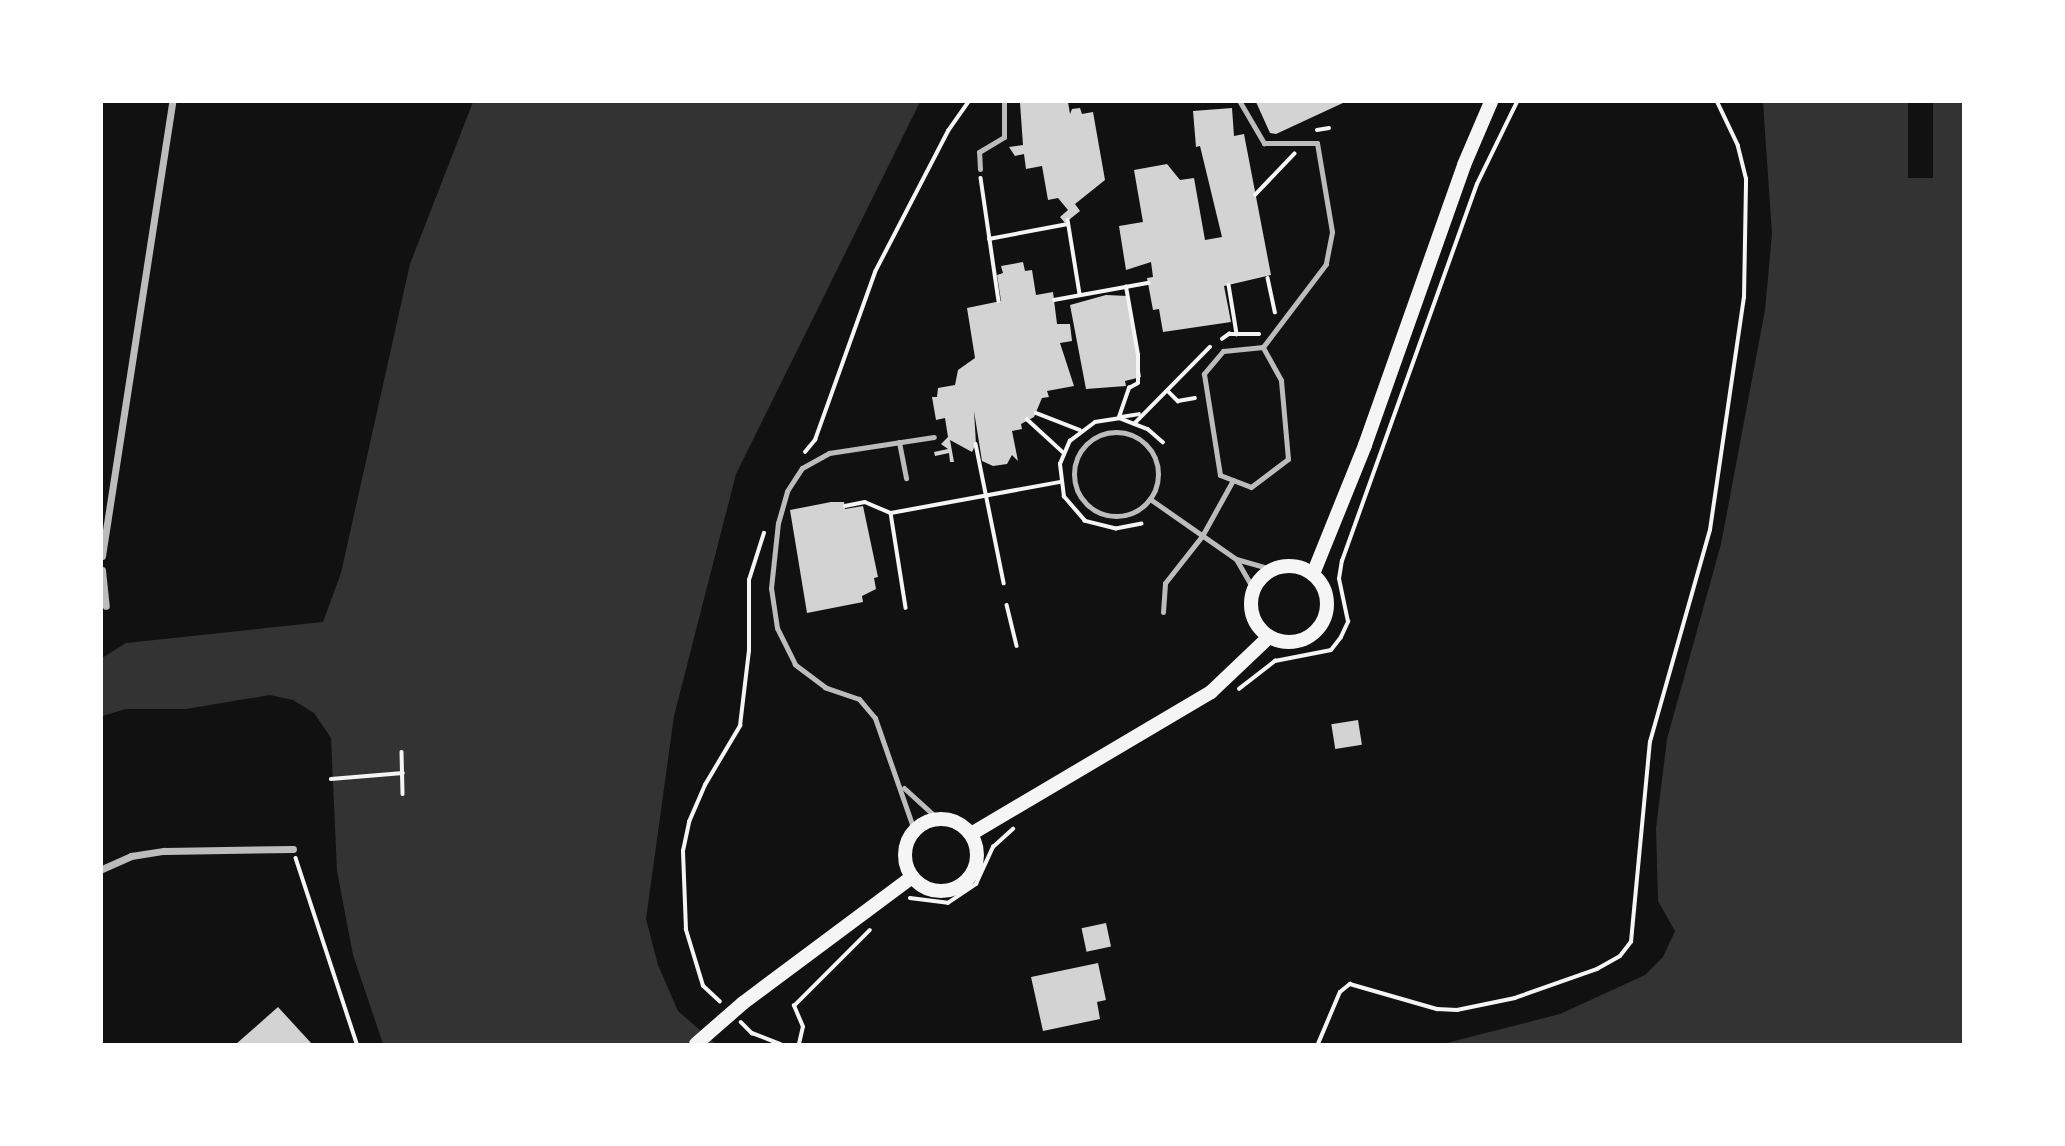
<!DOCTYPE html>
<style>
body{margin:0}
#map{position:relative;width:2065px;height:1146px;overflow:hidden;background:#111;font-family:"Roboto Condensed",sans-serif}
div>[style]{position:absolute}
.water>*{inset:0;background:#333}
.pier>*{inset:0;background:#111;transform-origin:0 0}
.building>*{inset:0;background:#d3d3d3;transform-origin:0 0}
.path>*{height:3.5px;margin:-1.75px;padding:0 1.75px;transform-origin:1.75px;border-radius:1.75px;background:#f5f5f5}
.service>*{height:5px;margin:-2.5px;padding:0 2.5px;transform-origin:2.5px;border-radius:2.5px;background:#bcbcbc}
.service>.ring{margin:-2.5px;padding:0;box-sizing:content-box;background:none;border:5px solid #bcbcbc;border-radius:50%}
.minor>*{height:7px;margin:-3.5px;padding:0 3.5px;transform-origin:3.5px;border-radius:3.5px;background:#bcbcbc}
.secondary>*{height:14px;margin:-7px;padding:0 7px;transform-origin:7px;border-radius:7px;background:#f5f5f5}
.secondary>.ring{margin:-7px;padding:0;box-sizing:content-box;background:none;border:14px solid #f5f5f5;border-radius:50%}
span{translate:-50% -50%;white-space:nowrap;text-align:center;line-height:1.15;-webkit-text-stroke:7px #fff;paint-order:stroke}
.frame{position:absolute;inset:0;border:103px solid #fff;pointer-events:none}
</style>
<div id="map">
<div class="water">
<div style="clip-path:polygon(473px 102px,920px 102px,736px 474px,674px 716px,646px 919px,658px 965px,678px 1011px,716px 1044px,383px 1044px,353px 955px,337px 871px,331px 738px,314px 713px,293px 700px,270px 695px,186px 709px,126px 709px,102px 716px,102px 658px,126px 643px,323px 622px,341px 573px,410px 264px)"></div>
<div style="clip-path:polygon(1763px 102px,1963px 102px,1963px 1044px,1442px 1044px,1560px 1014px,1645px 975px,1663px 957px,1675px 931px,1658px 901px,1656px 828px,1667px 739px,1721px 544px,1765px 310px,1772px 234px)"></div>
</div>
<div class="pier">
<div style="left:1908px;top:102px;width:25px;height:76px"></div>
</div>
<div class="building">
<div style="clip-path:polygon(1068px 102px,1070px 114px,1072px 109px,1080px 108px,1082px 114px,1093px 112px,1105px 180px,1075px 204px,1080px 211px,1065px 223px,1060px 217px,1068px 210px,1058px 198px,1048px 200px,1042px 166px,1026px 169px,1024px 154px,1015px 156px,1009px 147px,1023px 145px,1020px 103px)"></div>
<div style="clip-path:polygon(1256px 102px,1345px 102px,1276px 134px,1270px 133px)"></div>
<div style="clip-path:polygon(1232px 108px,1234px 136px,1244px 134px,1271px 275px,1224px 286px,1231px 322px,1163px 332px,1159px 309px,1153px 310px,1147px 278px,1153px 277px,1151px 262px,1126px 270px,1119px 226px,1143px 222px,1134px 170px,1167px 164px,1180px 180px,1194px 178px,1205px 240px,1222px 237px,1200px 146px,1196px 147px,1193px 111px)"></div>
<div style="clip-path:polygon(1023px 262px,1025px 271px,1032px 270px,1036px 295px,1053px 292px,1057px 324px,1070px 324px,1072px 341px,1060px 343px,1074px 386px,1047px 391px,1049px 397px,1042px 398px,1034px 417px,1021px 424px,1022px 429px,1012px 431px,1018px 461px,1012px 455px,1007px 464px,993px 466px,982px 461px,974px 411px,976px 444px,972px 452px,950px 440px,954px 462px,950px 462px,949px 453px,935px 456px,934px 452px,948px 449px,941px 444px,948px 437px,945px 418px,936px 420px,932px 397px,937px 397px,938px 388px,955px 385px,958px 370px,975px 358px,967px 308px,1001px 301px,997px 275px,1003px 273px,1001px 266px)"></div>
<div style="clip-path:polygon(1106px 295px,1128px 296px,1141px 377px,1125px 381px,1126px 386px,1086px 389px,1070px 305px)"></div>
<div style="clip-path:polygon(831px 502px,844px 502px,845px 509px,863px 506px,878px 577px,874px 578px,876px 589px,862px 596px,863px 602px,807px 613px,790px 510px)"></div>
<div style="left:1358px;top:720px;width:25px;height:27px;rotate:81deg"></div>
<div style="left:1106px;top:923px;width:24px;height:25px;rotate:78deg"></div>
<div style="clip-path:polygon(1098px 963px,1106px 1000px,1097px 1002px,1100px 1019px,1043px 1031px,1031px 977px)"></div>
<div style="clip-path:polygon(278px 1007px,312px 1044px,236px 1044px)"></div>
</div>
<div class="path">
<div style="left:1317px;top:130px;width:12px;rotate:-9deg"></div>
<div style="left:981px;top:178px;width:124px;rotate:81.7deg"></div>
<div style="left:1255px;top:195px;width:57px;rotate:-46.4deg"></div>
<div style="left:1068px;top:220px;width:75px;rotate:80.8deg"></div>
<div style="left:989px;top:239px;width:80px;rotate:-10.8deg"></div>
<div style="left:1268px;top:278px;width:35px;rotate:78deg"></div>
<div style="left:1229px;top:285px;width:50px;rotate:80.7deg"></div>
<div style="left:1054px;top:300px;width:96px;rotate:-10.3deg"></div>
<div style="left:1222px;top:339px;width:9px;rotate:-36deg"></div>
<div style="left:1229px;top:334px;width:30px"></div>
<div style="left:1169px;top:392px;width:13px;rotate:45deg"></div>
<div style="left:1178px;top:401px;width:17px;rotate:-10deg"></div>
<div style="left:1036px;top:413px;width:47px;rotate:21.1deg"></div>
<div style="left:1119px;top:417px;width:31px;rotate:-71deg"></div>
<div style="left:1129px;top:388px;width:10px;rotate:-29deg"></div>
<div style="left:1138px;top:383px;width:28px;rotate:-90deg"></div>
<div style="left:1138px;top:355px;width:69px;rotate:-100deg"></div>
<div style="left:1121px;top:417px;width:18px;rotate:-9deg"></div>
<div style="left:1027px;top:419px;width:50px;rotate:42.6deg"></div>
<div style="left:1134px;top:424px;width:108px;rotate:-45.4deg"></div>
<div style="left:976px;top:444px;width:142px;rotate:78.6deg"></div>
<div style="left:805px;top:452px;width:16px;rotate:-50deg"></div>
<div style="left:815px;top:440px;width:178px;rotate:-70.3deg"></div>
<div style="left:875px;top:272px;width:159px;rotate:-62.6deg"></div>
<div style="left:948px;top:131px;width:35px;rotate:-55deg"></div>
<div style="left:845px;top:506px;width:20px;rotate:-11deg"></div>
<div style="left:865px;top:502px;width:28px;rotate:23deg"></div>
<div style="left:891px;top:513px;width:172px;rotate:-10.4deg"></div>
<div style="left:891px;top:513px;width:96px;rotate:81deg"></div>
<div style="left:1142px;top:524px;width:26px;rotate:169deg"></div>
<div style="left:1116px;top:529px;width:32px;rotate:-166deg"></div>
<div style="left:1085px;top:521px;width:32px;rotate:-131deg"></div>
<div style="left:1064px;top:497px;width:33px;rotate:-97deg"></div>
<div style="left:1060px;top:464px;width:25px;rotate:-67deg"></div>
<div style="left:1070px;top:441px;width:31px;rotate:-37deg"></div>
<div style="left:1095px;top:422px;width:24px;rotate:-9deg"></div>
<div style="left:1119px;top:418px;width:31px;rotate:21deg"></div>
<div style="left:1148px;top:429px;width:20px;rotate:41deg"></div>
<div style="left:1007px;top:605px;width:42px;rotate:76.3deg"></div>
<div style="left:1239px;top:689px;width:46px;rotate:-37.9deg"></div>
<div style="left:1275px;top:661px;width:57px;rotate:-11.1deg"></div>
<div style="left:1331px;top:650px;width:16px;rotate:-52deg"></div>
<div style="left:1341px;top:637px;width:17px;rotate:-65deg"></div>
<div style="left:1348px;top:622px;width:44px;rotate:-101.8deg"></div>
<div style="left:1339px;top:579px;width:18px;rotate:-81deg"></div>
<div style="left:1342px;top:561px;width:400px;rotate:-70.3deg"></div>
<div style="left:1477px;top:184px;width:91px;rotate:-64deg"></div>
<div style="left:402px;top:752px;width:42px;rotate:88.6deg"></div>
<div style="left:331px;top:779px;width:72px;rotate:-4.8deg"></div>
<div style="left:296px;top:858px;width:196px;rotate:71.8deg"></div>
<div style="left:910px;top:898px;width:38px;rotate:7deg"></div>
<div style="left:948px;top:903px;width:34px;rotate:-34deg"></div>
<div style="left:976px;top:884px;width:41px;rotate:-65.3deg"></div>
<div style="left:993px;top:847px;width:27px;rotate:-42deg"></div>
<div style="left:720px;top:1002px;width:23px;rotate:-137deg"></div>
<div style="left:703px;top:986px;width:59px;rotate:-106.9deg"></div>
<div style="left:686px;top:930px;width:79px;rotate:-92.2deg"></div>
<div style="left:683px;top:851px;width:30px;rotate:-78deg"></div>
<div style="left:689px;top:822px;width:40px;rotate:-66.6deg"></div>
<div style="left:705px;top:785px;width:69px;rotate:-59.3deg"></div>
<div style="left:740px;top:726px;width:76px;rotate:-83.2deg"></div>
<div style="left:749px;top:651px;width:71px;rotate:-90deg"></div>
<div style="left:749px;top:580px;width:49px;rotate:-72.3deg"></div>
<div style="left:741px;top:1022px;width:16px;rotate:45deg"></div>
<div style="left:752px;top:1033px;width:31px;rotate:21deg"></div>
<div style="left:799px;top:1044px;width:17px;rotate:-77deg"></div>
<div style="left:803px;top:1027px;width:23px;rotate:-113deg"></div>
<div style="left:794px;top:1006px;width:107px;rotate:-45deg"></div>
<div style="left:1318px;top:1044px;width:56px;rotate:-67.1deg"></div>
<div style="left:1340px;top:992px;width:13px;rotate:-39deg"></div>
<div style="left:1350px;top:984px;width:91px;rotate:16deg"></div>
<div style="left:1437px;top:1009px;width:20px;rotate:3deg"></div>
<div style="left:1457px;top:1010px;width:59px;rotate:-11.7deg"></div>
<div style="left:1515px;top:998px;width:87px;rotate:-19.5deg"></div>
<div style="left:1597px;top:969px;width:26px;rotate:-29deg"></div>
<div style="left:1620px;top:956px;width:18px;rotate:-52deg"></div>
<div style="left:1631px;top:942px;width:201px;rotate:-84.6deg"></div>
<div style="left:1650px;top:742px;width:220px;rotate:-74.2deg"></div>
<div style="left:1710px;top:530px;width:234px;rotate:-81.7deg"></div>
<div style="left:1744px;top:298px;width:119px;rotate:-89deg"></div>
<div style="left:1746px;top:179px;width:34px;rotate:-104deg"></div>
<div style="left:1738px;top:146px;width:49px;rotate:-115.5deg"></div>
</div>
<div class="service">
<div style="left:1240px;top:102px;width:48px;rotate:59.7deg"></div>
<div style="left:1264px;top:143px;width:53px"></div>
<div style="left:1317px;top:143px;width:90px;rotate:80.4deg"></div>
<div style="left:1332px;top:232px;width:33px;rotate:101deg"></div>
<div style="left:1326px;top:264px;width:104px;rotate:127.2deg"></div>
<div style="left:1263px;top:347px;width:40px;rotate:174.3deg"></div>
<div style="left:1223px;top:351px;width:30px;rotate:130deg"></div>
<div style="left:1204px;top:374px;width:102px;rotate:81deg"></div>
<div style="left:1220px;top:475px;width:33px;rotate:21deg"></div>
<div style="left:1251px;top:487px;width:46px;rotate:-37.1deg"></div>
<div style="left:1288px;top:459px;width:79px;rotate:-95.1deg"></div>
<div style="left:1281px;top:380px;width:38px;rotate:-119deg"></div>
<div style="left:980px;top:169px;width:17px;rotate:-93deg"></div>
<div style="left:979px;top:152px;width:29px;rotate:-31deg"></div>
<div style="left:1004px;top:137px;width:35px;rotate:-90deg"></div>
<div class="ring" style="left:1074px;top:432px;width:79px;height:79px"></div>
<div style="left:899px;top:442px;width:37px;rotate:79deg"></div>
<div style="left:1150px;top:499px;width:105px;rotate:34.9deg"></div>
<div style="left:1236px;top:559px;width:37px;rotate:16deg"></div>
<div style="left:1236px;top:559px;width:34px;rotate:60deg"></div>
<div style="left:1163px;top:612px;width:29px;rotate:-86deg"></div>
<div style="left:1165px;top:583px;width:60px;rotate:-51.8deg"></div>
<div style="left:1202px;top:536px;width:64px;rotate:-61deg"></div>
<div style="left:904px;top:788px;width:45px;rotate:42.3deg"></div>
<div style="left:914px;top:830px;width:119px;rotate:-109.2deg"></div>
<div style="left:875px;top:718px;width:25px;rotate:-130deg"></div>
<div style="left:859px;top:699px;width:36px;rotate:-161deg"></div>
<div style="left:825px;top:687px;width:38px;rotate:-143deg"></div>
<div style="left:795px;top:664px;width:40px;rotate:-116.6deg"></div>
<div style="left:777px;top:628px;width:40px;rotate:-98.5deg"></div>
<div style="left:771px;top:588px;width:65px;rotate:-83.9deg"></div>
<div style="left:778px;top:523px;width:33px;rotate:-74deg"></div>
<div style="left:787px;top:491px;width:27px;rotate:-57deg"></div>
<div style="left:802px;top:468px;width:31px;rotate:-29deg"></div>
<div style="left:829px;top:453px;width:106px;rotate:-8.7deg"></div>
</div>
<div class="minor">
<div style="left:102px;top:556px;width:459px;rotate:-81.2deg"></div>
<div style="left:102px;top:570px;width:36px;rotate:84deg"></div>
<div style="left:102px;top:869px;width:32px;rotate:-24deg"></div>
<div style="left:131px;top:856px;width:33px;rotate:-9deg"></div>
<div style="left:164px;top:851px;width:129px;rotate:-0.9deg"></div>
</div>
<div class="secondary">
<div class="ring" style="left:1251px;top:566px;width:62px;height:62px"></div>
<div style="left:1313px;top:574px;width:139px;rotate:-68deg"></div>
<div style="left:1365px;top:445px;width:297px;rotate:-70.5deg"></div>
<div style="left:1464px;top:165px;width:69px;rotate:-66.8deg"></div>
<div class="ring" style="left:905px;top:819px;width:58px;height:58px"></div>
<div style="left:971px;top:834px;width:279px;rotate:-30.6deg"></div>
<div style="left:1211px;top:692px;width:80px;rotate:-43.5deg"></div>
<div style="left:696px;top:1044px;width:62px;rotate:-41.1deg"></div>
<div style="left:743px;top:1003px;width:211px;rotate:-36.7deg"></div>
</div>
<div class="frame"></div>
</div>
